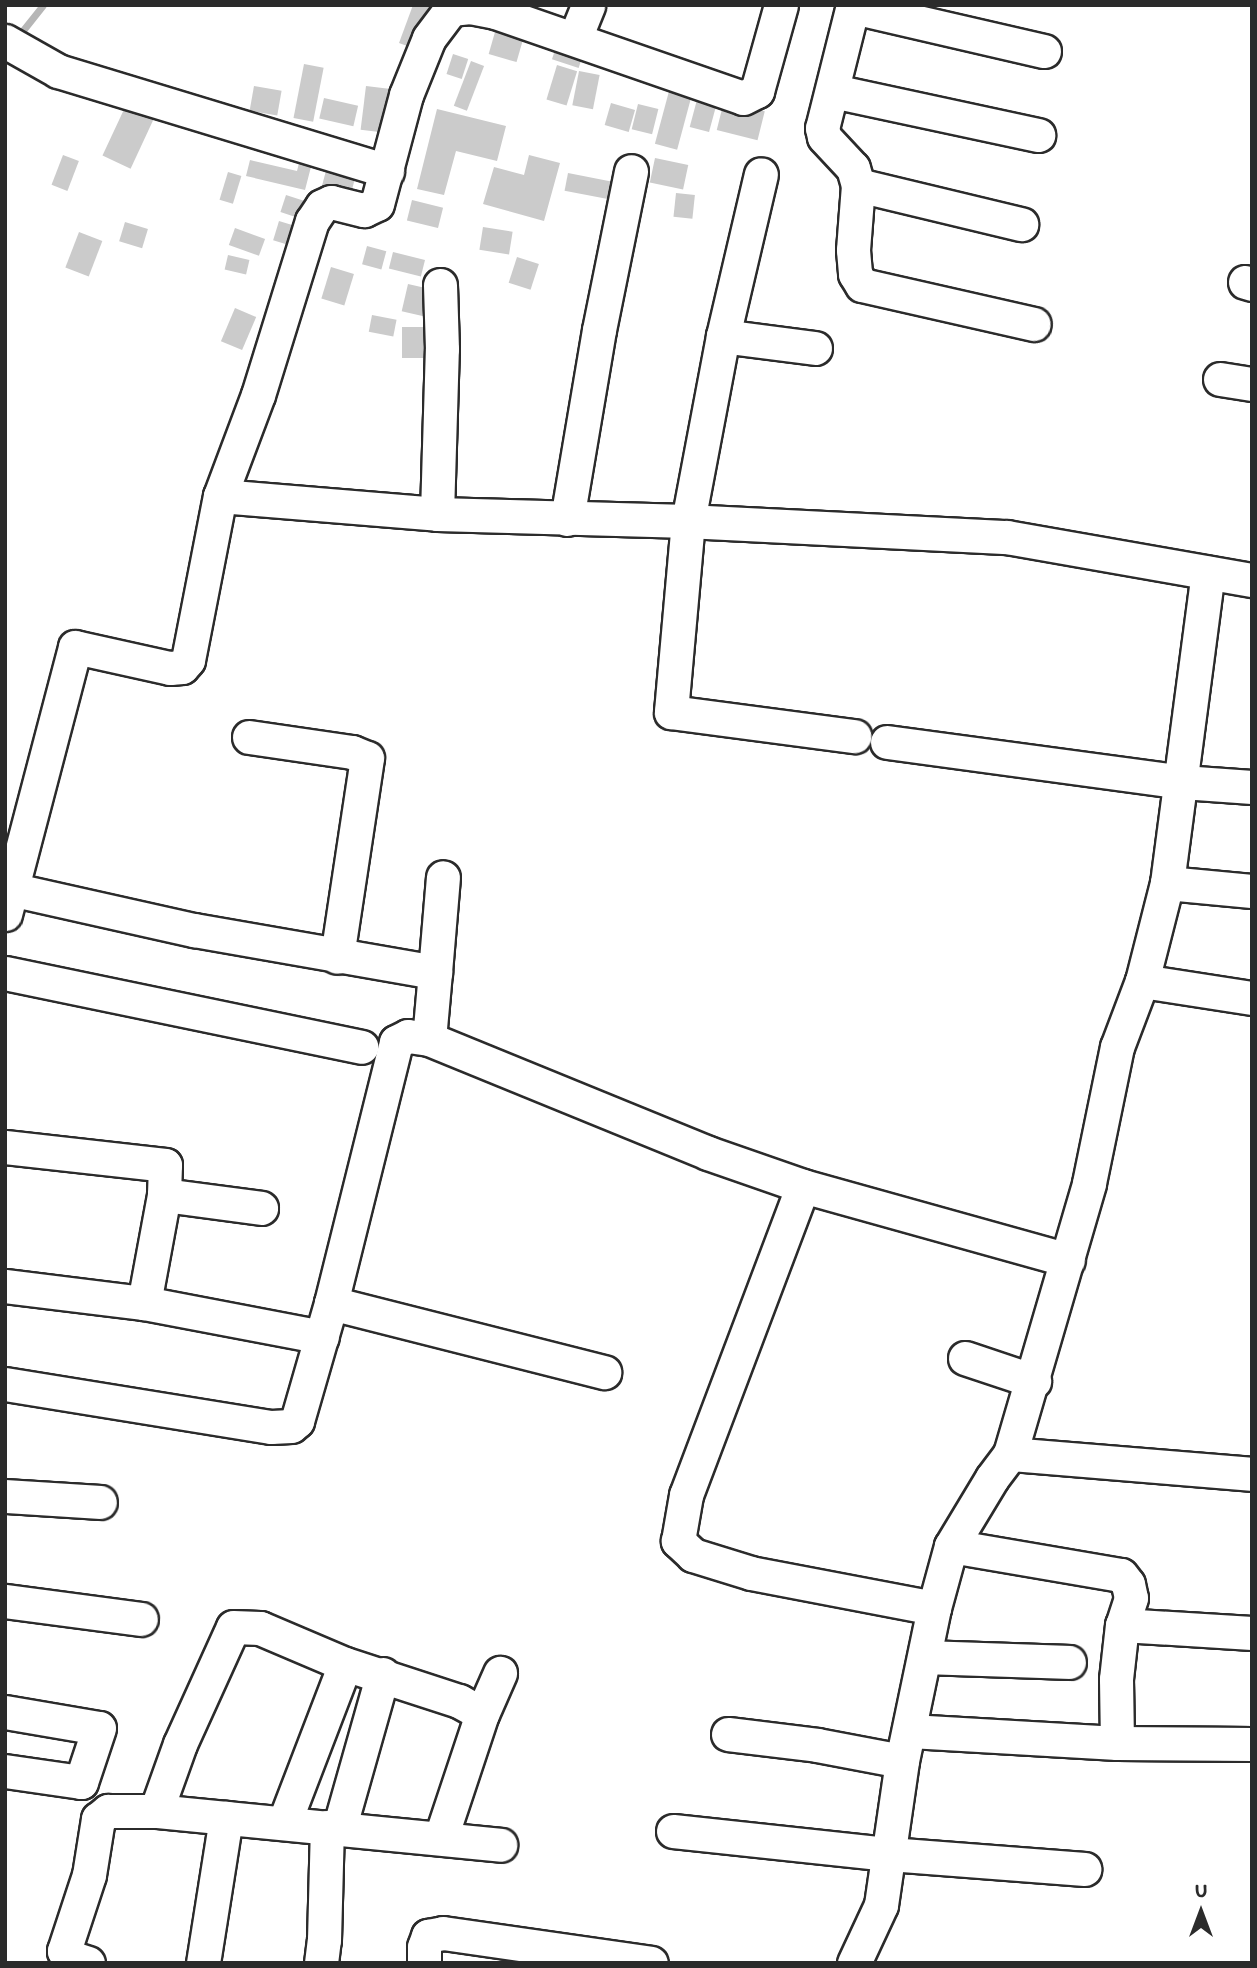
<!DOCTYPE html>
<style>
body{margin:0}
#map{position:relative;width:1257px;height:1968px;overflow:hidden;background:#fff;font-family:Itim,sans-serif}
div>[style]{position:absolute}
.stream>*{height:7px;margin:-3.5px;padding:0 3.5px;transform-origin:3.5px;border-radius:3.5px;background:#b6b6b6}
.building>*{inset:0;background:#cbcbcb;transform-origin:0 0}
.roads{filter:drop-shadow(2px 0 #2b2b2b) drop-shadow(-2px 0 #2b2b2b) drop-shadow(0 2px #2b2b2b) drop-shadow(0 -2px #2b2b2b)}
.minor>*{height:33px;margin:-16.5px;padding:0 16.5px;transform-origin:16.5px;border-radius:16.5px;background:#fff}
span{translate:-50% -50%;white-space:nowrap;text-align:center;line-height:1.15;-webkit-text-stroke:5px #fff;paint-order:stroke}
.frame{position:absolute;inset:0;border:7px solid #2b2b2b;pointer-events:none}
.north{position:absolute;left:1166px;top:1877px;width:70px;height:70px;-webkit-text-stroke:5px #fff;paint-order:stroke;rotate:0deg;font-size:19px;font-weight:700;line-height:28px;text-align:center;color:#2b2b2b}
.north::after{content:'';display:block;margin:auto;width:24px;height:32px;background:#2b2b2b;clip-path:polygon(50% 0,100% 100%,50% 72%,0 100%)}
</style>
<div id="map">
<div class="stream">
<div style="left:16px;top:39px;width:43px;rotate:-51.5deg"></div>
</div>
<div class="building">
<div style="clip-path:polygon(413px 5px,434px 5px,418px 50px,399px 43px)"></div>
<div style="left:495px;top:32px;width:29px;height:23px;rotate:16deg"></div>
<div style="left:556px;top:47px;width:28px;height:13px;rotate:18deg"></div>
<div style="left:453px;top:54px;width:16px;height:21px;rotate:18deg"></div>
<div style="left:471px;top:61px;width:14px;height:48px;rotate:21deg"></div>
<div style="left:304px;top:64px;width:20px;height:55px;rotate:11deg"></div>
<div style="left:557px;top:65px;width:21px;height:36px;rotate:17deg"></div>
<div style="left:579px;top:71px;width:21px;height:35px;rotate:11deg"></div>
<div style="left:672px;top:80px;width:23px;height:66px;rotate:15deg"></div>
<div style="left:254px;top:86px;width:28px;height:25px;rotate:10deg"></div>
<div style="left:366px;top:86px;width:25px;height:44px;rotate:7deg"></div>
<div style="left:698px;top:96px;width:20px;height:32px;rotate:15deg"></div>
<div style="left:324px;top:98px;width:35px;height:21px;rotate:13deg"></div>
<div style="left:724px;top:101px;width:42px;height:30px;rotate:14deg"></div>
<div style="left:127px;top:103px;width:31px;height:58px;rotate:25deg"></div>
<div style="left:611px;top:103px;width:25px;height:23px;rotate:16deg"></div>
<div style="left:638px;top:104px;width:21px;height:26px;rotate:14deg"></div>
<div style="clip-path:polygon(437px 109px,506px 126px,497px 161px,456px 151px,444px 195px,417px 189px)"></div>
<div style="left:63px;top:155px;width:17px;height:32px;rotate:21deg"></div>
<div style="clip-path:polygon(529px 155px,560px 163px,544px 221px,483px 204px,494px 167px,524px 175px)"></div>
<div style="left:655px;top:158px;width:34px;height:25px;rotate:12deg"></div>
<div style="clip-path:polygon(300px 159px,312px 163px,305px 190px,246px 176px,250px 160px,297px 171px)"></div>
<div style="left:327px;top:167px;width:30px;height:24px;rotate:15deg"></div>
<div style="left:228px;top:172px;width:14px;height:29px;rotate:17deg"></div>
<div style="left:568px;top:173px;width:44px;height:18px;rotate:11deg"></div>
<div style="left:676px;top:193px;width:19px;height:24px;rotate:6deg"></div>
<div style="left:286px;top:195px;width:26px;height:18px;rotate:18deg"></div>
<div style="left:412px;top:200px;width:32px;height:21px;rotate:14deg"></div>
<div style="left:279px;top:221px;width:24px;height:20px;rotate:17deg"></div>
<div style="left:125px;top:222px;width:24px;height:20px;rotate:17deg"></div>
<div style="left:483px;top:227px;width:30px;height:23px;rotate:9deg"></div>
<div style="left:235px;top:228px;width:32px;height:18px;rotate:20deg"></div>
<div style="left:79px;top:232px;width:25px;height:38px;rotate:21deg"></div>
<div style="left:367px;top:246px;width:20px;height:19px;rotate:15deg"></div>
<div style="left:393px;top:252px;width:33px;height:17px;rotate:14deg"></div>
<div style="left:228px;top:255px;width:22px;height:15px;rotate:13deg"></div>
<div style="left:517px;top:257px;width:23px;height:27px;rotate:18deg"></div>
<div style="left:331px;top:267px;width:24px;height:33px;rotate:17deg"></div>
<div style="left:408px;top:284px;width:28px;height:28px;rotate:13deg"></div>
<div style="left:235px;top:308px;width:23px;height:36px;rotate:23deg"></div>
<div style="left:372px;top:315px;width:25px;height:17px;rotate:11deg"></div>
<div style="left:402px;top:327px;width:26px;height:31px"></div>
</div>
<div class="roads">
<div class="minor">
<div style="left:853px;top:5px;width:127px;rotate:104.1deg"></div>
<div style="left:822px;top:128px;width:9px;rotate:77deg"></div>
<div style="left:824px;top:137px;width:42px;rotate:46.9deg"></div>
<div style="left:853px;top:168px;width:18px;rotate:74deg"></div>
<div style="left:858px;top:185px;width:65px;rotate:94.4deg"></div>
<div style="left:853px;top:250px;width:24px;rotate:85deg"></div>
<div style="left:855px;top:274px;width:13px;rotate:58deg"></div>
<div style="left:862px;top:285px;width:176px;rotate:12.8deg"></div>
<div style="left:853px;top:7px;width:196px;rotate:13deg"></div>
<div style="left:575px;top:38px;width:35px;rotate:-68deg"></div>
<div style="left:5px;top:41px;width:61px;rotate:29.5deg"></div>
<div style="left:58px;top:71px;width:344px;rotate:16.9deg"></div>
<div style="left:833px;top:91px;width:210px;rotate:12.1deg"></div>
<div style="left:858px;top:185px;width:168px;rotate:13.5deg"></div>
<div style="left:1245px;top:282px;width:7px;rotate:16deg"></div>
<div style="left:723px;top:336px;width:166px;rotate:-76.8deg"></div>
<div style="left:815px;top:348px;width:93px;rotate:-172.6deg"></div>
<div style="left:723px;top:336px;width:188px;rotate:100.7deg"></div>
<div style="left:688px;top:521px;width:192px;rotate:95.1deg"></div>
<div style="left:671px;top:712px;width:185px;rotate:7.5deg"></div>
<div style="left:1220px;top:379px;width:32px;rotate:9deg"></div>
<div style="left:220px;top:496px;width:218px;rotate:4.7deg"></div>
<div style="left:437px;top:514px;width:251px;rotate:1.6deg"></div>
<div style="left:688px;top:521px;width:319px;rotate:2.9deg"></div>
<div style="left:1007px;top:537px;width:249px;rotate:10deg"></div>
<div style="left:437px;top:514px;width:165px;rotate:-88.3deg"></div>
<div style="left:442px;top:349px;width:64px;rotate:-91.8deg"></div>
<div style="left:567px;top:519px;width:192px;rotate:-80.4deg"></div>
<div style="left:599px;top:330px;width:162px;rotate:-78.6deg"></div>
<div style="left:249px;top:737px;width:104px;rotate:8.3deg"></div>
<div style="left:352px;top:752px;width:16px;rotate:22deg"></div>
<div style="left:367px;top:758px;width:201px;rotate:98.6deg"></div>
<div style="left:887px;top:742px;width:298px;rotate:7.7deg"></div>
<div style="left:1182px;top:782px;width:70px;rotate:4.1deg"></div>
<div style="left:1167px;top:883px;width:85px;rotate:5.4deg"></div>
<div style="left:10px;top:889px;width:189px;rotate:12.6deg"></div>
<div style="left:194px;top:930px;width:245px;rotate:9.9deg"></div>
<div style="left:435px;top:972px;width:67px;rotate:95.1deg"></div>
<div style="left:5px;top:914px;width:276px;rotate:-75.3deg"></div>
<div style="left:75px;top:647px;width:97px;rotate:12.5deg"></div>
<div style="left:170px;top:668px;width:12px;rotate:-5deg"></div>
<div style="left:182px;top:667px;width:9px;rotate:-49deg"></div>
<div style="left:188px;top:660px;width:167px;rotate:-79deg"></div>
<div style="left:220px;top:496px;width:108px;rotate:-69.4deg"></div>
<div style="left:258px;top:395px;width:182px;rotate:-72.8deg"></div>
<div style="left:312px;top:221px;width:18px;rotate:-56deg"></div>
<div style="left:322px;top:206px;width:10px;rotate:-24deg"></div>
<div style="left:331px;top:202px;width:34px;rotate:14deg"></div>
<div style="left:364px;top:210px;width:14px;rotate:-25deg"></div>
<div style="left:377px;top:204px;width:113px;rotate:-75.1deg"></div>
<div style="left:406px;top:95px;width:61px;rotate:-68deg"></div>
<div style="left:429px;top:38px;width:36px;rotate:-53deg"></div>
<div style="left:451px;top:9px;width:19px;rotate:-6deg"></div>
<div style="left:470px;top:7px;width:25px;rotate:11deg"></div>
<div style="left:495px;top:12px;width:262px;rotate:19.1deg"></div>
<div style="left:743px;top:98px;width:16px;rotate:-27deg"></div>
<div style="left:757px;top:91px;width:89px;rotate:-74.4deg"></div>
<div style="left:435px;top:972px;width:95px;rotate:-85.2deg"></div>
<div style="left:5px;top:973px;width:364px;rotate:11.7deg"></div>
<div style="left:1142px;top:981px;width:111px;rotate:8.8deg"></div>
<div style="left:5px;top:1147px;width:161px;rotate:6.4deg"></div>
<div style="left:165px;top:1165px;width:30px;rotate:92deg"></div>
<div style="left:164px;top:1195px;width:110px;rotate:100.5deg"></div>
<div style="left:164px;top:1195px;width:98px;rotate:7.6deg"></div>
<div style="left:5px;top:1286px;width:140px;rotate:7deg"></div>
<div style="left:144px;top:1303px;width:181px;rotate:10.8deg"></div>
<div style="left:331px;top:1303px;width:282px;rotate:14.2deg"></div>
<div style="left:965px;top:1358px;width:73px;rotate:18.4deg"></div>
<div style="left:5px;top:1384px;width:269px;rotate:9.2deg"></div>
<div style="left:271px;top:1427px;width:20px;rotate:-3deg"></div>
<div style="left:291px;top:1426px;width:8px;rotate:-40deg"></div>
<div style="left:297px;top:1421px;width:123px;rotate:-73.9deg"></div>
<div style="left:331px;top:1303px;width:269px;rotate:-76deg"></div>
<div style="left:396px;top:1042px;width:13px;rotate:-27deg"></div>
<div style="left:408px;top:1036px;width:21px;rotate:8deg"></div>
<div style="left:429px;top:1039px;width:301px;rotate:22.2deg"></div>
<div style="left:708px;top:1153px;width:101px;rotate:19.2deg"></div>
<div style="left:1010px;top:1454px;width:282px;rotate:-73.7deg"></div>
<div style="left:1089px;top:1183px;width:139px;rotate:-78.4deg"></div>
<div style="left:1117px;top:1047px;width:71px;rotate:-69.3deg"></div>
<div style="left:1142px;top:981px;width:101px;rotate:-75.7deg"></div>
<div style="left:1167px;top:883px;width:313px;rotate:-82.5deg"></div>
<div style="left:5px;top:1496px;width:95px;rotate:3.6deg"></div>
<div style="left:951px;top:1546px;width:172px;rotate:9.7deg"></div>
<div style="left:1121px;top:1575px;width:11px;rotate:52deg"></div>
<div style="left:1128px;top:1584px;width:14px;rotate:78deg"></div>
<div style="left:1131px;top:1598px;width:28px;rotate:108deg"></div>
<div style="left:1122px;top:1625px;width:130px;rotate:3.5deg"></div>
<div style="left:5px;top:1601px;width:137px;rotate:7.5deg"></div>
<div style="left:934px;top:1608px;width:186px;rotate:-169.2deg"></div>
<div style="left:751px;top:1573px;width:61px;rotate:-162.8deg"></div>
<div style="left:693px;top:1555px;width:21px;rotate:-137deg"></div>
<div style="left:678px;top:1541px;width:47px;rotate:-80.1deg"></div>
<div style="left:686px;top:1495px;width:330px;rotate:-69.3deg"></div>
<div style="left:803px;top:1186px;width:275px;rotate:15.6deg"></div>
<div style="left:925px;top:1657px;width:144px;rotate:2deg"></div>
<div style="left:5px;top:1712px;width:95px;rotate:9.7deg"></div>
<div style="left:99px;top:1728px;width:57px;rotate:108.4deg"></div>
<div style="left:81px;top:1782px;width:77px;rotate:-171.8deg"></div>
<div style="left:910px;top:1731px;width:207px;rotate:3.3deg"></div>
<div style="left:1117px;top:1743px;width:135px;rotate:0.4deg"></div>
<div style="left:728px;top:1734px;width:90px;rotate:7deg"></div>
<div style="left:817px;top:1745px;width:86px;rotate:10.7deg"></div>
<div style="left:1117px;top:1743px;width:64px;rotate:-90.9deg"></div>
<div style="left:1116px;top:1679px;width:54px;rotate:-83.7deg"></div>
<div style="left:156px;top:1811px;width:71px;rotate:-70.3deg"></div>
<div style="left:180px;top:1744px;width:128px;rotate:-65.6deg"></div>
<div style="left:233px;top:1627px;width:27px;rotate:2deg"></div>
<div style="left:260px;top:1628px;width:92px;rotate:23deg"></div>
<div style="left:345px;top:1664px;width:120px;rotate:18deg"></div>
<div style="left:459px;top:1701px;width:26px;rotate:29deg"></div>
<div style="left:284px;top:1823px;width:170px;rotate:-69deg"></div>
<div style="left:339px;top:1829px;width:161px;rotate:-74.2deg"></div>
<div style="left:673px;top:1831px;width:217px;rotate:6.1deg"></div>
<div style="left:889px;top:1854px;width:196px;rotate:4.4deg"></div>
<div style="left:441px;top:1837px;width:130px;rotate:-71.6deg"></div>
<div style="left:482px;top:1714px;width:45px;rotate:-66.3deg"></div>
<div style="left:88px;top:1963px;width:22px;rotate:-162deg"></div>
<div style="left:67px;top:1956px;width:6px;rotate:-121deg"></div>
<div style="left:64px;top:1951px;width:80px;rotate:-71.8deg"></div>
<div style="left:89px;top:1875px;width:57px;rotate:-80.9deg"></div>
<div style="left:98px;top:1819px;width:13px;rotate:-39deg"></div>
<div style="left:108px;top:1811px;width:48px"></div>
<div style="left:156px;top:1811px;width:346px;rotate:5.6deg"></div>
<div style="left:203px;top:1963px;width:147px;rotate:-81deg"></div>
<div style="left:321px;top:1963px;width:23px;rotate:-83deg"></div>
<div style="left:324px;top:1940px;width:113px;rotate:-88.5deg"></div>
<div style="left:424px;top:1963px;width:16px;rotate:-90deg"></div>
<div style="left:424px;top:1947px;width:12px;rotate:-70deg"></div>
<div style="left:428px;top:1936px;width:15px;rotate:-11deg"></div>
<div style="left:443px;top:1933px;width:210px;rotate:8.2deg"></div>
<div style="left:854px;top:1963px;width:64px;rotate:-65deg"></div>
<div style="left:881px;top:1905px;width:146px;rotate:-81.7deg"></div>
<div style="left:902px;top:1761px;width:156px;rotate:-78.2deg"></div>
<div style="left:934px;top:1608px;width:64px;rotate:-74.7deg"></div>
<div style="left:951px;top:1546px;width:79px;rotate:-58.9deg"></div>
<div style="left:992px;top:1478px;width:30px;rotate:-53deg"></div>
<div style="left:1010px;top:1454px;width:243px;rotate:4.7deg"></div>
</div>
</div>
<div class="frame"></div>
<div class="north">U</div>
</div>
